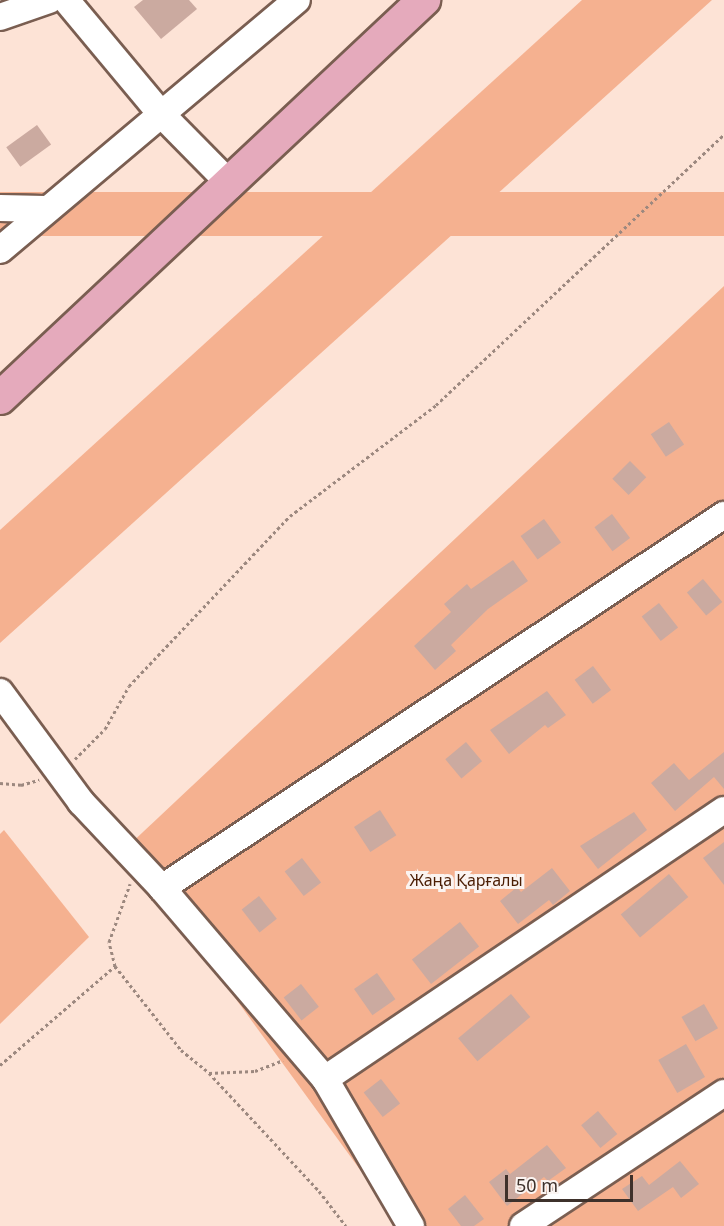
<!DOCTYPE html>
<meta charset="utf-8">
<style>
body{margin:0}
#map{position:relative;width:724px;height:1226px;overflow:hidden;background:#fde3d6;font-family:"Noto Sans",sans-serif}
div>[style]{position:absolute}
.green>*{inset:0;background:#f5b190;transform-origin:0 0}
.building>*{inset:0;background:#cbaaa0;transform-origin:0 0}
.path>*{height:3px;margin-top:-1.5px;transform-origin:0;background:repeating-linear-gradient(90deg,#9c887f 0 3px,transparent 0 6px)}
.roads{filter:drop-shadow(2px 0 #7a5e51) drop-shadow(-2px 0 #7a5e51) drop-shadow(0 2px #7a5e51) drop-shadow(0 -2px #7a5e51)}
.minor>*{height:26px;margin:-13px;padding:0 13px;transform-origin:13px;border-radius:13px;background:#fff}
.major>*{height:32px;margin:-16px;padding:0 16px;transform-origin:16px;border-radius:16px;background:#e5aabc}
span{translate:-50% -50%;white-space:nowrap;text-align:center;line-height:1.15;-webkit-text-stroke:6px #fbf4f1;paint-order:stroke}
.park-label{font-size:16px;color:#4b1e04}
.scale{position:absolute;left:505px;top:1175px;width:128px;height:27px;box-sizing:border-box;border:3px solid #3e312b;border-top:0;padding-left:8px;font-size:18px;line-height:21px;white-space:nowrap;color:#3e312b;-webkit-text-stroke:4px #fbf4f1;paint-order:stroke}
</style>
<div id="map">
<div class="green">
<div style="clip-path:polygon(582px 0,712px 0,0 643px,0 530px)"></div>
<div style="left:724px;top:192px;width:44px;height:867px;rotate:90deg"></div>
<div style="clip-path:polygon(724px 286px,724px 1226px,401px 1226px,126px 848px)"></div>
<div style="clip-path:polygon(4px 830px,89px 937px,0 1024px,0 834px)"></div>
</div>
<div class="building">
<div style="clip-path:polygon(143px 0,189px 0,197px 9px,161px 39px,134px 7px)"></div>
<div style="left:37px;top:125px;width:24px;height:38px;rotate:54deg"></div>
<div style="left:669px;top:422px;width:27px;height:22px;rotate:56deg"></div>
<div style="left:630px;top:461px;width:23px;height:25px;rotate:45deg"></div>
<div style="left:612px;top:514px;width:30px;height:22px;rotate:53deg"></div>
<div style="left:544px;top:519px;width:29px;height:29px;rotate:54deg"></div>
<div style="clip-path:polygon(513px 560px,528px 581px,488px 609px,451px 645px,456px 651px,435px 670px,414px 646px,451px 612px,444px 604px,467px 584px,471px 589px)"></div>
<div style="left:703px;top:579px;width:30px;height:21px;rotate:50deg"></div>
<div style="left:659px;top:603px;width:31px;height:22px;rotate:52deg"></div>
<div style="left:593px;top:666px;width:30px;height:23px;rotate:53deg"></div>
<div style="clip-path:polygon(547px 691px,566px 715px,548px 728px,545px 725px,509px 754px,490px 730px)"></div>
<div style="left:466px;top:742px;width:25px;height:27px;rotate:50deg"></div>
<div style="clip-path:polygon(724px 752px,724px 789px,714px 777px,675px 811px,651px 783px,674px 763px,689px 780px)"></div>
<div style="left:380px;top:810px;width:30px;height:31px;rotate:57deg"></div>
<div style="clip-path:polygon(634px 812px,647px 830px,598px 869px,580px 846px)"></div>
<div style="clip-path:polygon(724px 842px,724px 885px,703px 858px)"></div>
<div style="left:302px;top:858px;width:31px;height:22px;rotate:52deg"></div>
<div style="clip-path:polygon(552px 868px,570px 891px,553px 905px,549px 900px,518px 924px,500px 901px,517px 887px,521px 892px)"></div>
<div style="left:669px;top:874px;width:30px;height:63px;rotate:50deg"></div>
<div style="left:259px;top:896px;width:29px;height:22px;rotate:52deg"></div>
<div style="left:460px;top:922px;width:31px;height:61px;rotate:52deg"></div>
<div style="left:377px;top:973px;width:32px;height:28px;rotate:55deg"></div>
<div style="left:301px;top:984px;width:29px;height:22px;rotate:52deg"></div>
<div style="left:511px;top:994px;width:30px;height:69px;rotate:50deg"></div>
<div style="left:704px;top:1004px;width:28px;height:26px;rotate:60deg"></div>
<div style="left:686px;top:1044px;width:38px;height:32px;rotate:60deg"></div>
<div style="left:381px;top:1079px;width:31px;height:22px;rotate:52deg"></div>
<div style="left:598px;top:1111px;width:30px;height:22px;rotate:50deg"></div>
<div style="clip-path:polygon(547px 1145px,566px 1168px,548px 1181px,544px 1177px,507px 1206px,489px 1182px,506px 1169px,510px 1174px)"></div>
<div style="clip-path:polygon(680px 1161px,699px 1184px,681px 1198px,673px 1187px,638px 1211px,622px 1189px,642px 1176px,649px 1185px)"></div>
<div style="clip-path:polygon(465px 1195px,484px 1219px,474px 1226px,461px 1226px,448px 1209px)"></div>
</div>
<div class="path">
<div style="left:75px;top:759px;width:42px;rotate:-45deg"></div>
<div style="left:105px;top:729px;width:49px;rotate:-60.8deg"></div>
<div style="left:129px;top:686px;width:234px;rotate:-46.6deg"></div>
<div style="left:290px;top:516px;width:183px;rotate:-37.2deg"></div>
<div style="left:436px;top:405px;width:395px;rotate:-43.2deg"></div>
<div style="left:0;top:783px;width:21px;rotate:5deg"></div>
<div style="left:21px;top:785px;width:19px;rotate:-16deg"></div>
<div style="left:115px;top:966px;width:107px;rotate:51.8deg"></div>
<div style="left:181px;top:1050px;width:36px;rotate:39deg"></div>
<div style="left:209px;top:1073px;width:46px;rotate:-2.5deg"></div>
<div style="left:255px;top:1071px;width:30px;rotate:-21deg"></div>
<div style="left:0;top:1065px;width:152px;rotate:-40.7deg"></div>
<div style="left:115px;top:966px;width:25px;rotate:-104deg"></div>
<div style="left:109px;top:942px;width:62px;rotate:-70.1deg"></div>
<div style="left:209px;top:1073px;width:161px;rotate:47deg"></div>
<div style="left:319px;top:1191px;width:44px;rotate:52.4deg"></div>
</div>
<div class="roads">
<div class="minor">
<div style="left:66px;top:0;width:147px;rotate:50.2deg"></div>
<div style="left:160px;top:113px;width:101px;rotate:45.4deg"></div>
<div style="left:0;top:17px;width:52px;rotate:-19.1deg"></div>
<div style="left:0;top:208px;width:45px;rotate:1.3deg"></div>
<div style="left:0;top:250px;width:388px;rotate:-40.1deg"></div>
<div style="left:0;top:692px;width:137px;rotate:53.6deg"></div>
<div style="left:81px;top:802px;width:118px;rotate:46.7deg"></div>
<div style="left:325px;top:1079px;width:481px;rotate:-34deg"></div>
<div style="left:411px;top:1226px;width:170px;rotate:-120.3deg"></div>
<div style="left:325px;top:1079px;width:251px;rotate:-130.5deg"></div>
<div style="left:162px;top:888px;width:675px;rotate:-33.57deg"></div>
<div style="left:523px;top:1226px;width:241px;rotate:-33.5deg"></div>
</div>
<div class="major">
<div style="left:0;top:398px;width:582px;rotate:-43.19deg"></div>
</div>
</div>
<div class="park-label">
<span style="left:466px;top:880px">Жаңа Қарғалы</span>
</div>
<div class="scale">50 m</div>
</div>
